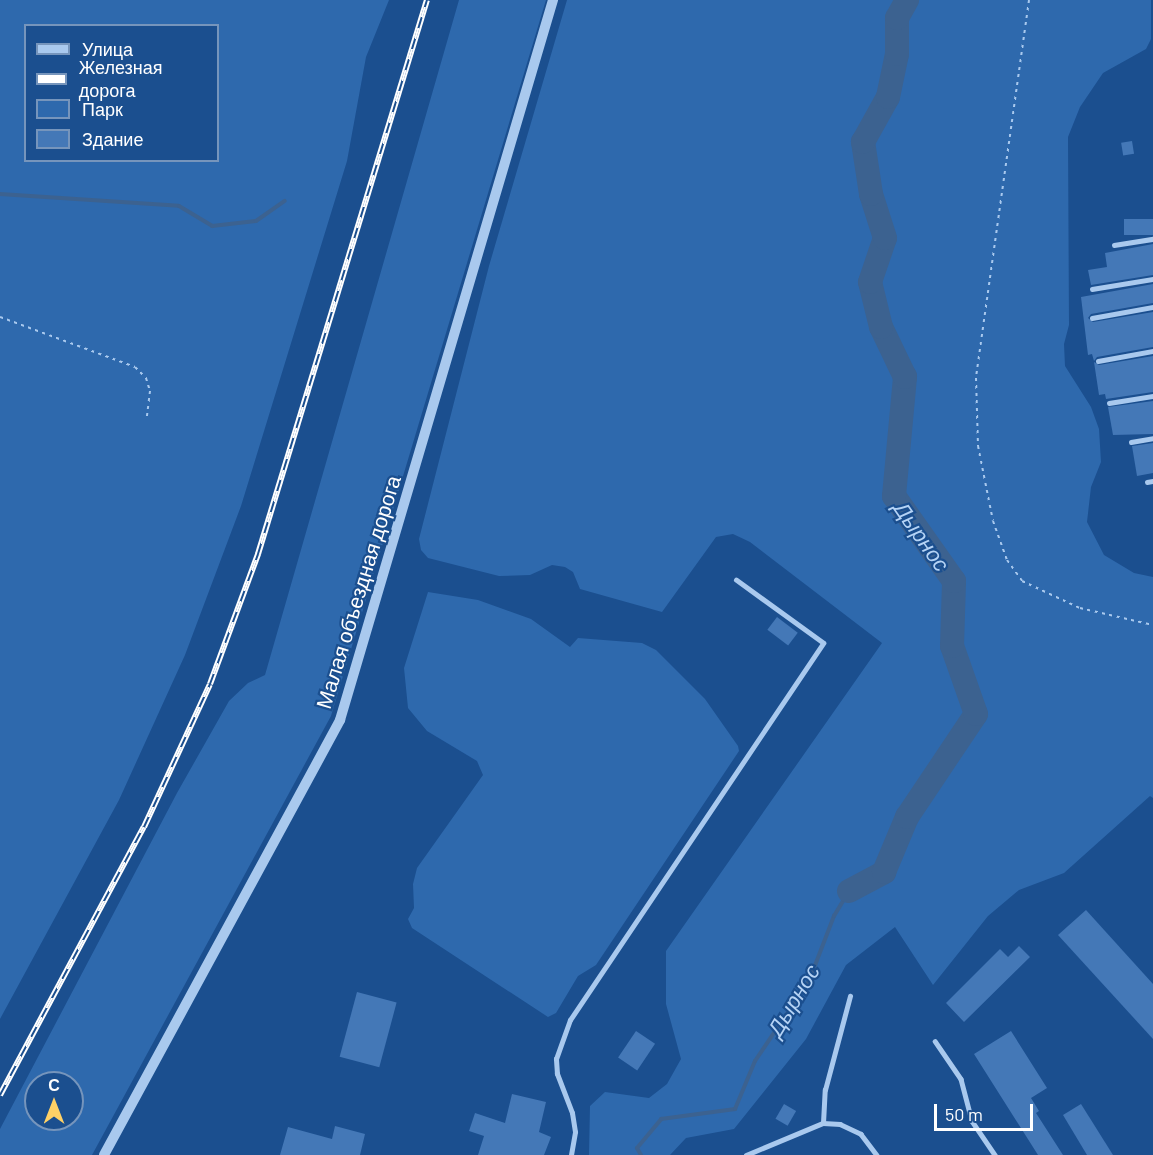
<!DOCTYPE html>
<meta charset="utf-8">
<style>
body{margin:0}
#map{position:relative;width:1153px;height:1155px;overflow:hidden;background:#1b4f8f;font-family:Barlow,sans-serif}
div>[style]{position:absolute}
.green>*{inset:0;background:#2e69ad}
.stream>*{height:4px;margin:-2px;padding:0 2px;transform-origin:2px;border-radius:2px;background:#3c6290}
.river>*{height:24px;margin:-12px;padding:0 12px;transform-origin:12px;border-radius:12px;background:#3c6290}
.building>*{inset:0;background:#4478b7;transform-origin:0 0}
.path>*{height:2px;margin-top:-1px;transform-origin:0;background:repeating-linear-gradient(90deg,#a9c9ee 0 3px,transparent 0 7.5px)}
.service>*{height:4.5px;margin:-2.25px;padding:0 2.25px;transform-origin:2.25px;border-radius:2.25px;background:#a9c9ee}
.tertiary>*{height:10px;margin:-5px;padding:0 5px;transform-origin:5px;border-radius:5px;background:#a9c9ee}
.rail>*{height:6px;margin-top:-3px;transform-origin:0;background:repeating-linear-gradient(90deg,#1b4f8f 0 11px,#fff 0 22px);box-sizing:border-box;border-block:2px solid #fff}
span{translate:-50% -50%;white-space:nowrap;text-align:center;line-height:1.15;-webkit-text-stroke:4.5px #1b4f8f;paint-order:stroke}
.street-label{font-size:21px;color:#fff}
.water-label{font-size:22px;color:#b5d3f5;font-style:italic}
.legend{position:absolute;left:24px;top:24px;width:195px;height:138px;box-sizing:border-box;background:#1b4f8f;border:2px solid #7695bc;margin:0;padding:8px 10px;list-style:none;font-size:18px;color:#fff}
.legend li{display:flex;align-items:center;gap:12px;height:30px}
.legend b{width:30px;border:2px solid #7695bc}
.north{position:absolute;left:24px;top:1071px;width:60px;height:60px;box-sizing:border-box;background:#1b4f8f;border:2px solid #7695bc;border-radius:50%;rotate:0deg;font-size:16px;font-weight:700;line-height:24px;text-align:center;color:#fff}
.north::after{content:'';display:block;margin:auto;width:21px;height:27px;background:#ffd166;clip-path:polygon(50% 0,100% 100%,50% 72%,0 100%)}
.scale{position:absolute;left:934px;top:1104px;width:99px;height:27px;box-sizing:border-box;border:3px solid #fff;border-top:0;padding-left:8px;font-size:18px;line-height:21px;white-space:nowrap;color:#fff;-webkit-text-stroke:4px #1b4f8f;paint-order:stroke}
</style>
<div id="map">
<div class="green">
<div style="clip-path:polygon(evenodd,0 0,389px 0,366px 57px,347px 161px,241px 506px,185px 655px,119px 800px,0 1019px,0 0,26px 26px,218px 26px,218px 160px,26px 160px,26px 26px)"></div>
<div style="clip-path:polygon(evenodd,459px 0,546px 0,331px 716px,92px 1155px,0 1155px,0 1129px,177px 793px,229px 701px,248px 683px,265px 675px,459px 0,36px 1083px,72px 1083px,72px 1119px,36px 1119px,36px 1083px)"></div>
<div style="clip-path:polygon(567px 0,1151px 0,1151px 39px,1146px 49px,1103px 73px,1080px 107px,1068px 137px,1069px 325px,1064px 344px,1065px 366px,1091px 407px,1099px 429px,1101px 462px,1091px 487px,1087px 522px,1104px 555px,1134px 573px,1153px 577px,1153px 798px,1150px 796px,1064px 873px,1019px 890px,988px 916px,933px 985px,895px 927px,846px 965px,806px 1039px,734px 1129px,686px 1138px,670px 1155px,589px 1155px,590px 1106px,605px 1092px,649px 1098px,667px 1084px,681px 1059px,666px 1004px,666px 951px,882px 643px,750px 542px,733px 534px,716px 537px,662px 612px,580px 589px,573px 572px,565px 567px,552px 565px,530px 575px,499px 576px,428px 558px,421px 550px,419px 539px,489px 266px)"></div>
<div style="clip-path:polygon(428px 592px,478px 600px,531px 619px,570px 647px,578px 638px,642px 643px,656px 650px,705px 699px,738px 746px,739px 751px,596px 965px,578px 976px,556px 1013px,548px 1017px,412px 928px,408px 919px,414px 908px,413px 884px,417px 868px,483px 775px,477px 761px,427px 731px,408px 708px,404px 668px)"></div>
</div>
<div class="stream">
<div style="left:0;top:194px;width:179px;rotate:3.8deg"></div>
<div style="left:179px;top:206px;width:39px;rotate:31deg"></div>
<div style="left:212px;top:226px;width:44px;rotate:-6.5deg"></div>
<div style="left:256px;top:221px;width:35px;rotate:-35deg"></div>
<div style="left:641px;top:1155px;width:8px;rotate:-120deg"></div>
<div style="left:637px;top:1148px;width:38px;rotate:-50deg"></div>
<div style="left:661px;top:1119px;width:75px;rotate:-7.7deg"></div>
<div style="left:735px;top:1109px;width:52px;rotate:-67.4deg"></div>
<div style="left:755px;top:1061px;width:97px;rotate:-56deg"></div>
<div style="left:809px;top:981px;width:70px;rotate:-69deg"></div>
<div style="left:834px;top:916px;width:29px;rotate:-59deg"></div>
</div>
<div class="river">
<div style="left:849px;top:891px;width:40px;rotate:-28deg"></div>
<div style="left:884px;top:872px;width:60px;rotate:-67.3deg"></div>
<div style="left:907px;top:817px;width:124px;rotate:-56.2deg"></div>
<div style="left:976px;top:714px;width:72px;rotate:-109.4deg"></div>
<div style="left:952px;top:646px;width:65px;rotate:-88.2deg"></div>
<div style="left:954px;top:581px;width:104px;rotate:-125.2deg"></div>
<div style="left:894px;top:496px;width:120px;rotate:-84.7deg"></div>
<div style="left:905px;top:377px;width:55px;rotate:-115.6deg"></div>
<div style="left:881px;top:327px;width:46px;rotate:-103.7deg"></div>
<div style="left:870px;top:282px;width:46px;rotate:-71.2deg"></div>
<div style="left:885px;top:238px;width:46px;rotate:-107.7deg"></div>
<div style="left:871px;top:194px;width:53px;rotate:-98.7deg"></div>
<div style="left:863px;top:142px;width:51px;rotate:-60.9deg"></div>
<div style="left:888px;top:97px;width:44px;rotate:-78.2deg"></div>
<div style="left:897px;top:54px;width:36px;rotate:-90deg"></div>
<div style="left:897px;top:18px;width:21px;rotate:-61deg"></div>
</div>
<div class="building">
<div style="left:1132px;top:141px;width:13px;height:11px;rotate:81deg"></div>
<div style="left:1153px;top:219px;width:16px;height:29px;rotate:90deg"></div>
<div style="clip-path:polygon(1153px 244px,1153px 275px,1091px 285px,1088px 270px,1107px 267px,1105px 253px)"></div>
<div style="clip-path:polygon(1153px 284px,1153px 303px,1091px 314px,1088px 318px,1093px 322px,1153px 312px,1153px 347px,1097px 357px,1094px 361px,1092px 354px,1088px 355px,1081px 297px)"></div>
<div style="clip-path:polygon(1153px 356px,1153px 392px,1106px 399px,1105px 394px,1099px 395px,1094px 362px,1099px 365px)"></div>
<div style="clip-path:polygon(1153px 401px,1153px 434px,1113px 435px,1108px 407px)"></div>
<div style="clip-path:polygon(1153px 443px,1153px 473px,1137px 476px,1132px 446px)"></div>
<div style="left:777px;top:617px;width:26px;height:16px;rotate:37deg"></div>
<div style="clip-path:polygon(1086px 910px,1153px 984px,1153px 1039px,1058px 935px)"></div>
<div style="clip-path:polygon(1019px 946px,1030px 957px,964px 1022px,946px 1003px,1000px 949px,1008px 957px)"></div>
<div style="left:357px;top:992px;width:41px;height:67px;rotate:15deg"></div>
<div style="left:636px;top:1031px;width:23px;height:32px;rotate:34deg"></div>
<div style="clip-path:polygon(1011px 1031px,1047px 1088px,1031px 1098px,1039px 1111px,1036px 1113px,1063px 1155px,1038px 1155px,974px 1054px)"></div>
<div style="clip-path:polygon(512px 1094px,546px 1102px,539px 1132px,551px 1137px,544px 1155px,478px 1155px,484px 1136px,469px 1131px,475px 1113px,505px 1123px)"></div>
<div style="left:784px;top:1104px;width:14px;height:17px;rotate:30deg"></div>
<div style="clip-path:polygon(1081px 1104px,1113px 1155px,1087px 1155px,1063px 1115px)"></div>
<div style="clip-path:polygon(335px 1126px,365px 1134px,360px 1155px,280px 1155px,288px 1127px,332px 1139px)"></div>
</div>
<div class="path">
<div style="left:1029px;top:0;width:382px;rotate:98deg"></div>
<div style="left:976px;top:378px;width:68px;rotate:88.3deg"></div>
<div style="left:978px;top:446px;width:76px;rotate:78.7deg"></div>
<div style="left:993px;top:521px;width:41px;rotate:70.3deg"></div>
<div style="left:1007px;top:560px;width:26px;rotate:54deg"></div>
<div style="left:1022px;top:581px;width:64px;rotate:25deg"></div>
<div style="left:1080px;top:608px;width:75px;rotate:13.1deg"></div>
<div style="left:0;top:317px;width:144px;rotate:20.3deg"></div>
<div style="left:135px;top:367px;width:16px;rotate:45deg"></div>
<div style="left:146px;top:378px;width:14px;rotate:73deg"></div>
<div style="left:150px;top:391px;width:26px;rotate:97deg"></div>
</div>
<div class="service">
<div style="left:1114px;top:245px;width:39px;rotate:-9deg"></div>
<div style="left:1092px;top:289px;width:62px;rotate:-9.3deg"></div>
<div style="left:1092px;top:318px;width:62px;rotate:-10.2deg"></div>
<div style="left:1098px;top:361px;width:56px;rotate:-10.3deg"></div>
<div style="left:1109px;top:403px;width:45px;rotate:-9deg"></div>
<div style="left:1131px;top:442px;width:22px;rotate:-10deg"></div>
<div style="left:1147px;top:482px;width:6px;rotate:-9deg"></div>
<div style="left:935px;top:1041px;width:46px;rotate:55.6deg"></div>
<div style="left:961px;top:1079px;width:43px;rotate:75.3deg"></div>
<div style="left:972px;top:1121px;width:41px;rotate:55.9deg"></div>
<div style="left:823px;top:1123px;width:33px;rotate:-87deg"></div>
<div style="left:825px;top:1090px;width:97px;rotate:-75.1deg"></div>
<div style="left:571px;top:1155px;width:23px;rotate:-80deg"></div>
<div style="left:575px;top:1132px;width:19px;rotate:-99deg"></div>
<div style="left:572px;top:1113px;width:42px;rotate:-111deg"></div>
<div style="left:557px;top:1074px;width:15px;rotate:-94deg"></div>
<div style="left:556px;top:1059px;width:41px;rotate:-70.3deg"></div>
<div style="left:570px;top:1020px;width:454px;rotate:-56.1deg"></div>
<div style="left:823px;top:643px;width:107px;rotate:-144.1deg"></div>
<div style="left:746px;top:1155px;width:83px;rotate:-22.6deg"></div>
<div style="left:823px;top:1123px;width:17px;rotate:3deg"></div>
<div style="left:840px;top:1124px;width:23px;rotate:25deg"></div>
<div style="left:861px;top:1134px;width:26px;rotate:53deg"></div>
</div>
<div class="tertiary">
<div style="left:104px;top:1155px;width:495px;rotate:-61.5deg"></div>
<div style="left:340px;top:720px;width:751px;rotate:-73.52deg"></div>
</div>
<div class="rail">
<div style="left:0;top:1095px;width:304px;rotate:-61.8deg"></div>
<div style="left:144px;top:827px;width:157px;rotate:-65.2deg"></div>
<div style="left:210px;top:684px;width:139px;rotate:-69.7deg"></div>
<div style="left:258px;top:554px;width:579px;rotate:-73.04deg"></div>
</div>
<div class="street-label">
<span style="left:358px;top:592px;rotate:-73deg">Малая объездная дорога</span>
</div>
<div class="water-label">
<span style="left:922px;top:536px;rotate:55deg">Дырнос</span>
<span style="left:793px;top:1000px;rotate:-59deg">Дырнос</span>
</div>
<ul class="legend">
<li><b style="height:8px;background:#a9c9ee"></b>Улица</li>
<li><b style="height:8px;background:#fff"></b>Железная дорога</li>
<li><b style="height:16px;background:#2e69ad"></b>Парк</li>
<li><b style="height:16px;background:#4478b7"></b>Здание</li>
</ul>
<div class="north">С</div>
<div class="scale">50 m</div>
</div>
